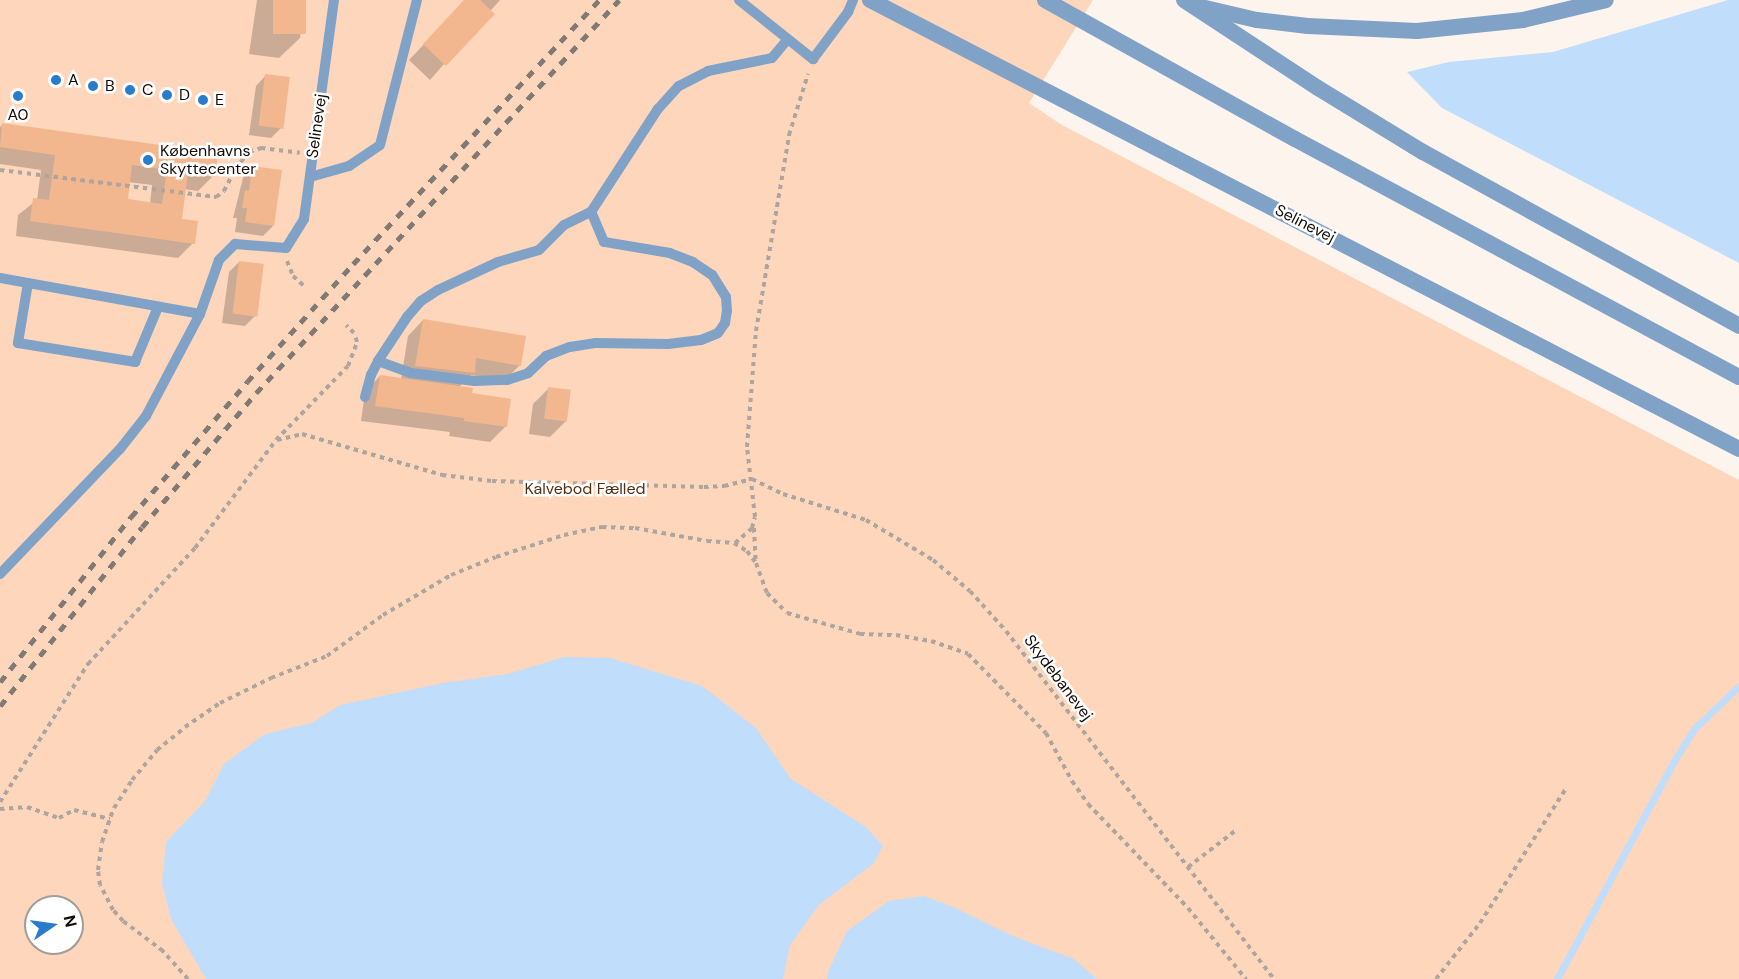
<!DOCTYPE html>
<meta charset="utf-8">
<style>
body{margin:0}
#map{position:relative;width:1739px;height:979px;overflow:hidden;background:#fef4ee;font-family:"DM Sans",sans-serif}
div>[style]{position:absolute}
.green>*{inset:0;background:#fed6bb}
.water>*{inset:0;background:#c0ddfc}
.shadow>*{inset:0;background:#0003}
.stream>*{height:7px;margin:-3.5px;padding:0 3.5px;transform-origin:3.5px;border-radius:3.5px;background:#c0ddfc}
.building>*{inset:0;background:#f2b78e;transform-origin:0 0}
.path>*{height:4px;margin-top:-2px;transform-origin:0;background:repeating-linear-gradient(90deg,#aea59f 0 4.5px,transparent 0 9px)}
.service>*{height:10px;margin:-5px;padding:0 5px;transform-origin:5px;border-radius:5px;background:#80a2c7}
.minor>*{height:16px;margin:-8px;padding:0 8px;transform-origin:8px;border-radius:8px;background:#80a2c7}
.tertiary>*{height:16px;margin:-8px;padding:0 8px;transform-origin:8px;border-radius:8px;background:#80a2c7}
.rail>*{height:4.5px;margin-top:-2.25px;transform-origin:0;background:repeating-linear-gradient(90deg,#817973 0 8px,transparent 0 16px)}
.dots>*{width:16px;height:16px;translate:-50% -50%;box-sizing:border-box;border:3px solid #fff;border-radius:50%}
span{translate:-50% -50%;white-space:nowrap;text-align:center;line-height:1.15;-webkit-text-stroke:5px #fff;paint-order:stroke}
.poi-label{font-size:16px;color:#120b06}
.left{translate:0 -50%;text-align:left}
.street-label{font-size:16px;color:#120b06}
.park-label{font-size:16px;color:#562f11}
.north{position:absolute;left:24px;top:895px;width:60px;height:60px;box-sizing:border-box;background:#fff;border:2px solid #a09d9b;border-radius:50%;rotate:77deg;font-size:16px;font-weight:700;line-height:24px;text-align:center;color:#120b06}
.north::after{content:'';display:block;margin:auto;width:21px;height:27px;background:#297ccb;clip-path:polygon(50% 0,100% 100%,50% 72%,0 100%)}
</style>
<div id="map">
<div class="green">
<div style="clip-path:polygon(evenodd,0 0,1093px 0,1029px 103px,1062px 125px,1739px 480px,1739px 979px,0 979px,0 0,36px 907px,72px 907px,72px 943px,36px 943px,36px 907px)"></div>
</div>
<div class="water">
<div style="clip-path:polygon(1728px 0,1739px 0,1739px 263px,1442px 108px,1407px 72px,1449px 62px,1553px 52px)"></div>
<div style="clip-path:polygon(564px 657px,610px 658px,702px 686px,756px 728px,791px 779px,866px 827px,883px 846px,874px 863px,819px 905px,790px 945px,783px 979px,206px 979px,171px 919px,162px 883px,166px 842px,205px 801px,224px 764px,265px 734px,312px 723px,340px 705px,443px 683px,508px 674px)"></div>
<div style="clip-path:polygon(924px 896px,953px 907px,1013px 936px,1074px 959px,1097px 979px,827px 979px,827px 974px,847px 931px,889px 901px)"></div>
</div>
<div class="shadow">
<div style="clip-path:polygon(257px 0,305px 0,300px 38px,279px 58px,249px 54px)"></div>
<div style="clip-path:polygon(466px 0,500px 0,430px 80px,409px 60px)"></div>
<div style="clip-path:polygon(266px 75px,281px 128px,271px 138px,249px 135px,256px 86px)"></div>
<div style="clip-path:polygon(evenodd,3px 124px,213px 176px,198px 191px,184px 189px,180px 220px,193px 243px,178px 258px,16px 236px,18px 215px,37px 200px,41px 170px,0 164px,0 127px,3px 124px,128px 182px,152px 185px,150px 204px,126px 200px,128px 182px)"></div>
<div style="clip-path:polygon(253px 168px,273px 226px,263px 236px,235px 232px,237px 218px,233px 218px,243px 178px)"></div>
<div style="clip-path:polygon(239px 262px,255px 316px,245px 326px,222px 323px,229px 272px)"></div>
<div style="clip-path:polygon(423px 320px,520px 365px,504px 381px,471px 375px,458px 388px,470px 395px,506px 426px,490px 442px,449px 436px,450px 432px,361px 421px,365px 392px,380px 376px,401px 379px,408px 336px)"></div>
<div style="clip-path:polygon(549px 388px,566px 421px,550px 437px,529px 434px,533px 404px)"></div>
</div>
<div class="stream">
<div style="left:1557px;top:979px;width:247px;rotate:-61.8deg"></div>
<div style="left:1674px;top:761px;width:38px;rotate:-58deg"></div>
<div style="left:1694px;top:729px;width:62px;rotate:-43.7deg"></div>
</div>
<div class="building">
<div style="left:273px;top:0;width:33px;height:34px"></div>
<div style="clip-path:polygon(464px 0,480px 0,495px 14px,446px 66px,423px 44px)"></div>
<div style="left:265px;top:74px;width:25px;height:52px;rotate:7deg"></div>
<div style="clip-path:polygon(evenodd,2px 123px,218px 153px,215px 177px,188px 173px,182px 219px,198px 221px,195px 244px,30px 221px,33px 198px,49px 200px,55px 155px,0 147px,2px 123px,132px 165px,167px 170px,162px 204px,128px 199px,132px 165px)"></div>
<div style="clip-path:polygon(252px 166px,282px 170px,274px 226px,245px 222px,247px 208px,242px 208px,245px 190px,249px 191px)"></div>
<div style="left:239px;top:261px;width:25px;height:53px;rotate:7deg"></div>
<div style="clip-path:polygon(423px 319px,526px 336px,521px 366px,476px 358px,475px 373px,415px 366px)"></div>
<div style="clip-path:polygon(380px 375px,473px 388px,472px 393px,511px 399px,507px 427px,464px 421px,464px 418px,375px 406px)"></div>
<div style="left:548px;top:387px;width:23px;height:32px;rotate:7deg"></div>
</div>
<div class="path">
<div style="left:0;top:170px;width:218px;rotate:7.1deg"></div>
<div style="left:216px;top:197px;width:10px;rotate:-37deg"></div>
<div style="left:224px;top:191px;width:25px;rotate:-63deg"></div>
<div style="left:235px;top:169px;width:22px;rotate:-51deg"></div>
<div style="left:249px;top:152px;width:13px;rotate:-18deg"></div>
<div style="left:261px;top:148px;width:39px;rotate:7deg"></div>
<div style="left:287px;top:261px;width:16px;rotate:68deg"></div>
<div style="left:293px;top:276px;width:15px;rotate:42deg"></div>
<div style="left:277px;top:440px;width:26px;rotate:-13deg"></div>
<div style="left:302px;top:434px;width:146px;rotate:16.3deg"></div>
<div style="left:442px;top:475px;width:50px;rotate:6.8deg"></div>
<div style="left:492px;top:481px;width:212px;rotate:1.6deg"></div>
<div style="left:704px;top:487px;width:20px;rotate:-3deg"></div>
<div style="left:724px;top:486px;width:29px;rotate:-14deg"></div>
<div style="left:752px;top:479px;width:34px;rotate:26deg"></div>
<div style="left:783px;top:494px;width:87px;rotate:17.4deg"></div>
<div style="left:866px;top:520px;width:78px;rotate:30.8deg"></div>
<div style="left:933px;top:560px;width:48px;rotate:40deg"></div>
<div style="left:970px;top:591px;width:54px;rotate:48deg"></div>
<div style="left:1006px;top:631px;width:439px;rotate:52.4deg"></div>
<div style="left:754px;top:528px;width:34px;rotate:87deg"></div>
<div style="left:735px;top:543px;width:23px;rotate:-41deg"></div>
<div style="left:752px;top:528px;width:11px;rotate:-75deg"></div>
<div style="left:755px;top:517px;width:70px;rotate:-96.5deg"></div>
<div style="left:747px;top:447px;width:116px;rotate:-85.6deg"></div>
<div style="left:756px;top:331px;width:199px;rotate:-80.4deg"></div>
<div style="left:789px;top:135px;width:64px;rotate:-72.7deg"></div>
<div style="left:0;top:802px;width:164px;rotate:-57.5deg"></div>
<div style="left:88px;top:664px;width:158px;rotate:-47.3deg"></div>
<div style="left:195px;top:548px;width:135px;rotate:-53.1deg"></div>
<div style="left:276px;top:440px;width:103px;rotate:-45.8deg"></div>
<div style="left:348px;top:366px;width:26px;rotate:-69deg"></div>
<div style="left:357px;top:342px;width:9px;rotate:-108deg"></div>
<div style="left:354px;top:333px;width:11px;rotate:-135deg"></div>
<div style="left:0;top:809px;width:27px;rotate:-4deg"></div>
<div style="left:27px;top:807px;width:34px;rotate:19deg"></div>
<div style="left:59px;top:818px;width:17px;rotate:-28deg"></div>
<div style="left:74px;top:810px;width:37px;rotate:14deg"></div>
<div style="left:1188px;top:867px;width:59px;rotate:-37.5deg"></div>
<div style="left:188px;top:979px;width:38px;rotate:-132deg"></div>
<div style="left:163px;top:951px;width:50px;rotate:-143.1deg"></div>
<div style="left:123px;top:921px;width:15px;rotate:-132deg"></div>
<div style="left:113px;top:910px;width:28px;rotate:-117deg"></div>
<div style="left:100px;top:885px;width:15px;rotate:-98deg"></div>
<div style="left:98px;top:870px;width:28px;rotate:-82deg"></div>
<div style="left:102px;top:842px;width:36px;rotate:-71deg"></div>
<div style="left:114px;top:808px;width:33px;rotate:-57deg"></div>
<div style="left:132px;top:780px;width:39px;rotate:-50deg"></div>
<div style="left:157px;top:750px;width:36px;rotate:-39deg"></div>
<div style="left:185px;top:727px;width:42px;rotate:-34.4deg"></div>
<div style="left:220px;top:703px;width:57px;rotate:-26.1deg"></div>
<div style="left:271px;top:678px;width:60px;rotate:-21.4deg"></div>
<div style="left:327px;top:656px;width:69px;rotate:-36.2deg"></div>
<div style="left:383px;top:615px;width:79px;rotate:-30.5deg"></div>
<div style="left:451px;top:575px;width:48px;rotate:-21.8deg"></div>
<div style="left:496px;top:557px;width:71px;rotate:-17.9deg"></div>
<div style="left:564px;top:535px;width:39px;rotate:-12deg"></div>
<div style="left:602px;top:527px;width:33px;rotate:2deg"></div>
<div style="left:635px;top:528px;width:73px;rotate:10.2deg"></div>
<div style="left:707px;top:541px;width:27px;rotate:4deg"></div>
<div style="left:734px;top:543px;width:15px;rotate:32deg"></div>
<div style="left:747px;top:551px;width:15px;rotate:53deg"></div>
<div style="left:756px;top:563px;width:32px;rotate:70deg"></div>
<div style="left:767px;top:593px;width:28px;rotate:45deg"></div>
<div style="left:787px;top:613px;width:76px;rotate:16deg"></div>
<div style="left:860px;top:634px;width:36px;rotate:2deg"></div>
<div style="left:896px;top:635px;width:36px;rotate:10deg"></div>
<div style="left:931px;top:641px;width:39px;rotate:19deg"></div>
<div style="left:968px;top:654px;width:111px;rotate:45.4deg"></div>
<div style="left:1046px;top:733px;width:55px;rotate:61.6deg"></div>
<div style="left:1072px;top:781px;width:28px;rotate:55deg"></div>
<div style="left:1088px;top:804px;width:144px;rotate:46.1deg"></div>
<div style="left:1188px;top:908px;width:92px;rotate:50.8deg"></div>
<div style="left:1436px;top:979px;width:71px;rotate:-51.8deg"></div>
<div style="left:1480px;top:923px;width:158px;rotate:-57.4deg"></div>
</div>
<div class="service">
<div style="left:739px;top:0;width:95px;rotate:38.6deg"></div>
<div style="left:813px;top:59px;width:59px;rotate:-53.3deg"></div>
<div style="left:848px;top:12px;width:13px;rotate:-67deg"></div>
<div style="left:310px;top:177px;width:41px;rotate:-15.8deg"></div>
<div style="left:349px;top:166px;width:37px;rotate:-34deg"></div>
<div style="left:380px;top:145px;width:150px;rotate:-75.7deg"></div>
<div style="left:0;top:278px;width:203px;rotate:10.2deg"></div>
<div style="left:28px;top:283px;width:61px;rotate:99.5deg"></div>
<div style="left:18px;top:343px;width:119px;rotate:9.2deg"></div>
<div style="left:135px;top:362px;width:60px;rotate:-67.3deg"></div>
<div style="left:378px;top:361px;width:35px;rotate:20deg"></div>
<div style="left:411px;top:373px;width:64px;rotate:7.2deg"></div>
<div style="left:474px;top:381px;width:33px;rotate:-2deg"></div>
<div style="left:507px;top:380px;width:22px;rotate:-18deg"></div>
<div style="left:528px;top:373px;width:25px;rotate:-43deg"></div>
<div style="left:546px;top:356px;width:26px;rotate:-21deg"></div>
<div style="left:570px;top:347px;width:25px;rotate:-9deg"></div>
<div style="left:595px;top:343px;width:73px;rotate:0.8deg"></div>
<div style="left:668px;top:344px;width:33px;rotate:-7deg"></div>
<div style="left:701px;top:340px;width:18px;rotate:-22deg"></div>
<div style="left:718px;top:333px;width:12px;rotate:-55deg"></div>
<div style="left:725px;top:323px;width:12px;rotate:-81deg"></div>
<div style="left:727px;top:311px;width:14px;rotate:-94deg"></div>
<div style="left:726px;top:297px;width:26px;rotate:-122deg"></div>
<div style="left:712px;top:275px;width:23px;rotate:-146deg"></div>
<div style="left:693px;top:262px;width:25px;rotate:-159deg"></div>
<div style="left:670px;top:253px;width:67px;rotate:-170.5deg"></div>
<div style="left:604px;top:242px;width:33px;rotate:-113deg"></div>
<div style="left:365px;top:397px;width:23px;rotate:-75deg"></div>
<div style="left:371px;top:375px;width:16px;rotate:-63deg"></div>
<div style="left:378px;top:361px;width:53px;rotate:-56.6deg"></div>
<div style="left:407px;top:317px;width:21px;rotate:-49deg"></div>
<div style="left:421px;top:301px;width:20px;rotate:-33deg"></div>
<div style="left:438px;top:290px;width:66px;rotate:-25deg"></div>
<div style="left:498px;top:262px;width:43px;rotate:-16.3deg"></div>
<div style="left:539px;top:250px;width:35px;rotate:-45deg"></div>
<div style="left:564px;top:225px;width:30px;rotate:-26deg"></div>
<div style="left:591px;top:212px;width:123px;rotate:-57deg"></div>
<div style="left:658px;top:109px;width:31px;rotate:-48deg"></div>
<div style="left:679px;top:86px;width:33px;rotate:-27deg"></div>
<div style="left:708px;top:71px;width:65px;rotate:-11.5deg"></div>
<div style="left:772px;top:58px;width:23px;rotate:-50deg"></div>
<div style="left:0;top:574px;width:173px;rotate:-46.2deg"></div>
<div style="left:120px;top:449px;width:42px;rotate:-51.8deg"></div>
<div style="left:146px;top:416px;width:115px;rotate:-62.1deg"></div>
<div style="left:200px;top:314px;width:57px;rotate:-70.6deg"></div>
<div style="left:219px;top:260px;width:23px;rotate:-45deg"></div>
<div style="left:235px;top:244px;width:51px;rotate:4.5deg"></div>
<div style="left:286px;top:248px;width:34px;rotate:-58deg"></div>
<div style="left:304px;top:219px;width:221px;rotate:-82.2deg"></div>
</div>
<div class="minor">
<div style="left:870px;top:0;width:978px;rotate:27.32deg"></div>
</div>
<div class="tertiary">
<div style="left:1045px;top:0;width:286px;rotate:29.1deg"></div>
<div style="left:1295px;top:139px;width:504px;rotate:28.19deg"></div>
<div style="left:1184px;top:0;width:160px;rotate:33.3deg"></div>
<div style="left:1318px;top:88px;width:123px;rotate:31.4deg"></div>
<div style="left:1423px;top:152px;width:361px;rotate:28.8deg"></div>
<div style="left:1201px;top:7px;width:57px;rotate:13.1deg"></div>
<div style="left:1257px;top:20px;width:51px;rotate:6.7deg"></div>
<div style="left:1308px;top:26px;width:109px;rotate:2.6deg"></div>
<div style="left:1417px;top:31px;width:107px;rotate:-5.9deg"></div>
<div style="left:1523px;top:20px;width:85px;rotate:-13.5deg"></div>
</div>
<div class="rail">
<div style="left:0;top:682px;width:211px;rotate:-51.6deg"></div>
<div style="left:131px;top:517px;width:178px;rotate:-49.3deg"></div>
<div style="left:247px;top:382px;width:159px;rotate:-48.1deg"></div>
<div style="left:353px;top:264px;width:361px;rotate:-47deg"></div>
<div style="left:0;top:706px;width:228px;rotate:-51.6deg"></div>
<div style="left:142px;top:527px;width:176px;rotate:-49.6deg"></div>
<div style="left:256px;top:393px;width:535px;rotate:-47.27deg"></div>
</div>
<div class="dots">
<div style="left:56px;top:80px;background:#297ccb"></div>
<div style="left:93px;top:86px;background:#297ccb"></div>
<div style="left:130px;top:90px;background:#297ccb"></div>
<div style="left:167px;top:95px;background:#297ccb"></div>
<div style="left:18px;top:96px;background:#297ccb"></div>
<div style="left:203px;top:100px;background:#297ccb"></div>
<div style="left:148px;top:160px;background:#297ccb"></div>
</div>
<div class="poi-label">
<span class="left" style="left:68px;top:80px">A</span>
<span class="left" style="left:105px;top:86px">B</span>
<span class="left" style="left:142px;top:90px">C</span>
<span class="left" style="left:179px;top:95px">D</span>
<span class="left" style="left:215px;top:100px">E</span>
<span style="left:18px;top:115px">A0</span>
<span class="left" style="left:160px;top:160px">Københavns<br>Skyttecenter</span>
</div>
<div class="street-label">
<span style="left:317px;top:126px;rotate:-82deg">Selinevej</span>
<span style="left:1305px;top:224px;rotate:27deg">Selinevej</span>
<span style="left:1058px;top:678px;rotate:53deg">Skydebanevej</span>
</div>
<div class="park-label">
<span style="left:585px;top:489px">Kalvebod Fælled</span>
</div>
<div class="north">N</div>
</div>
